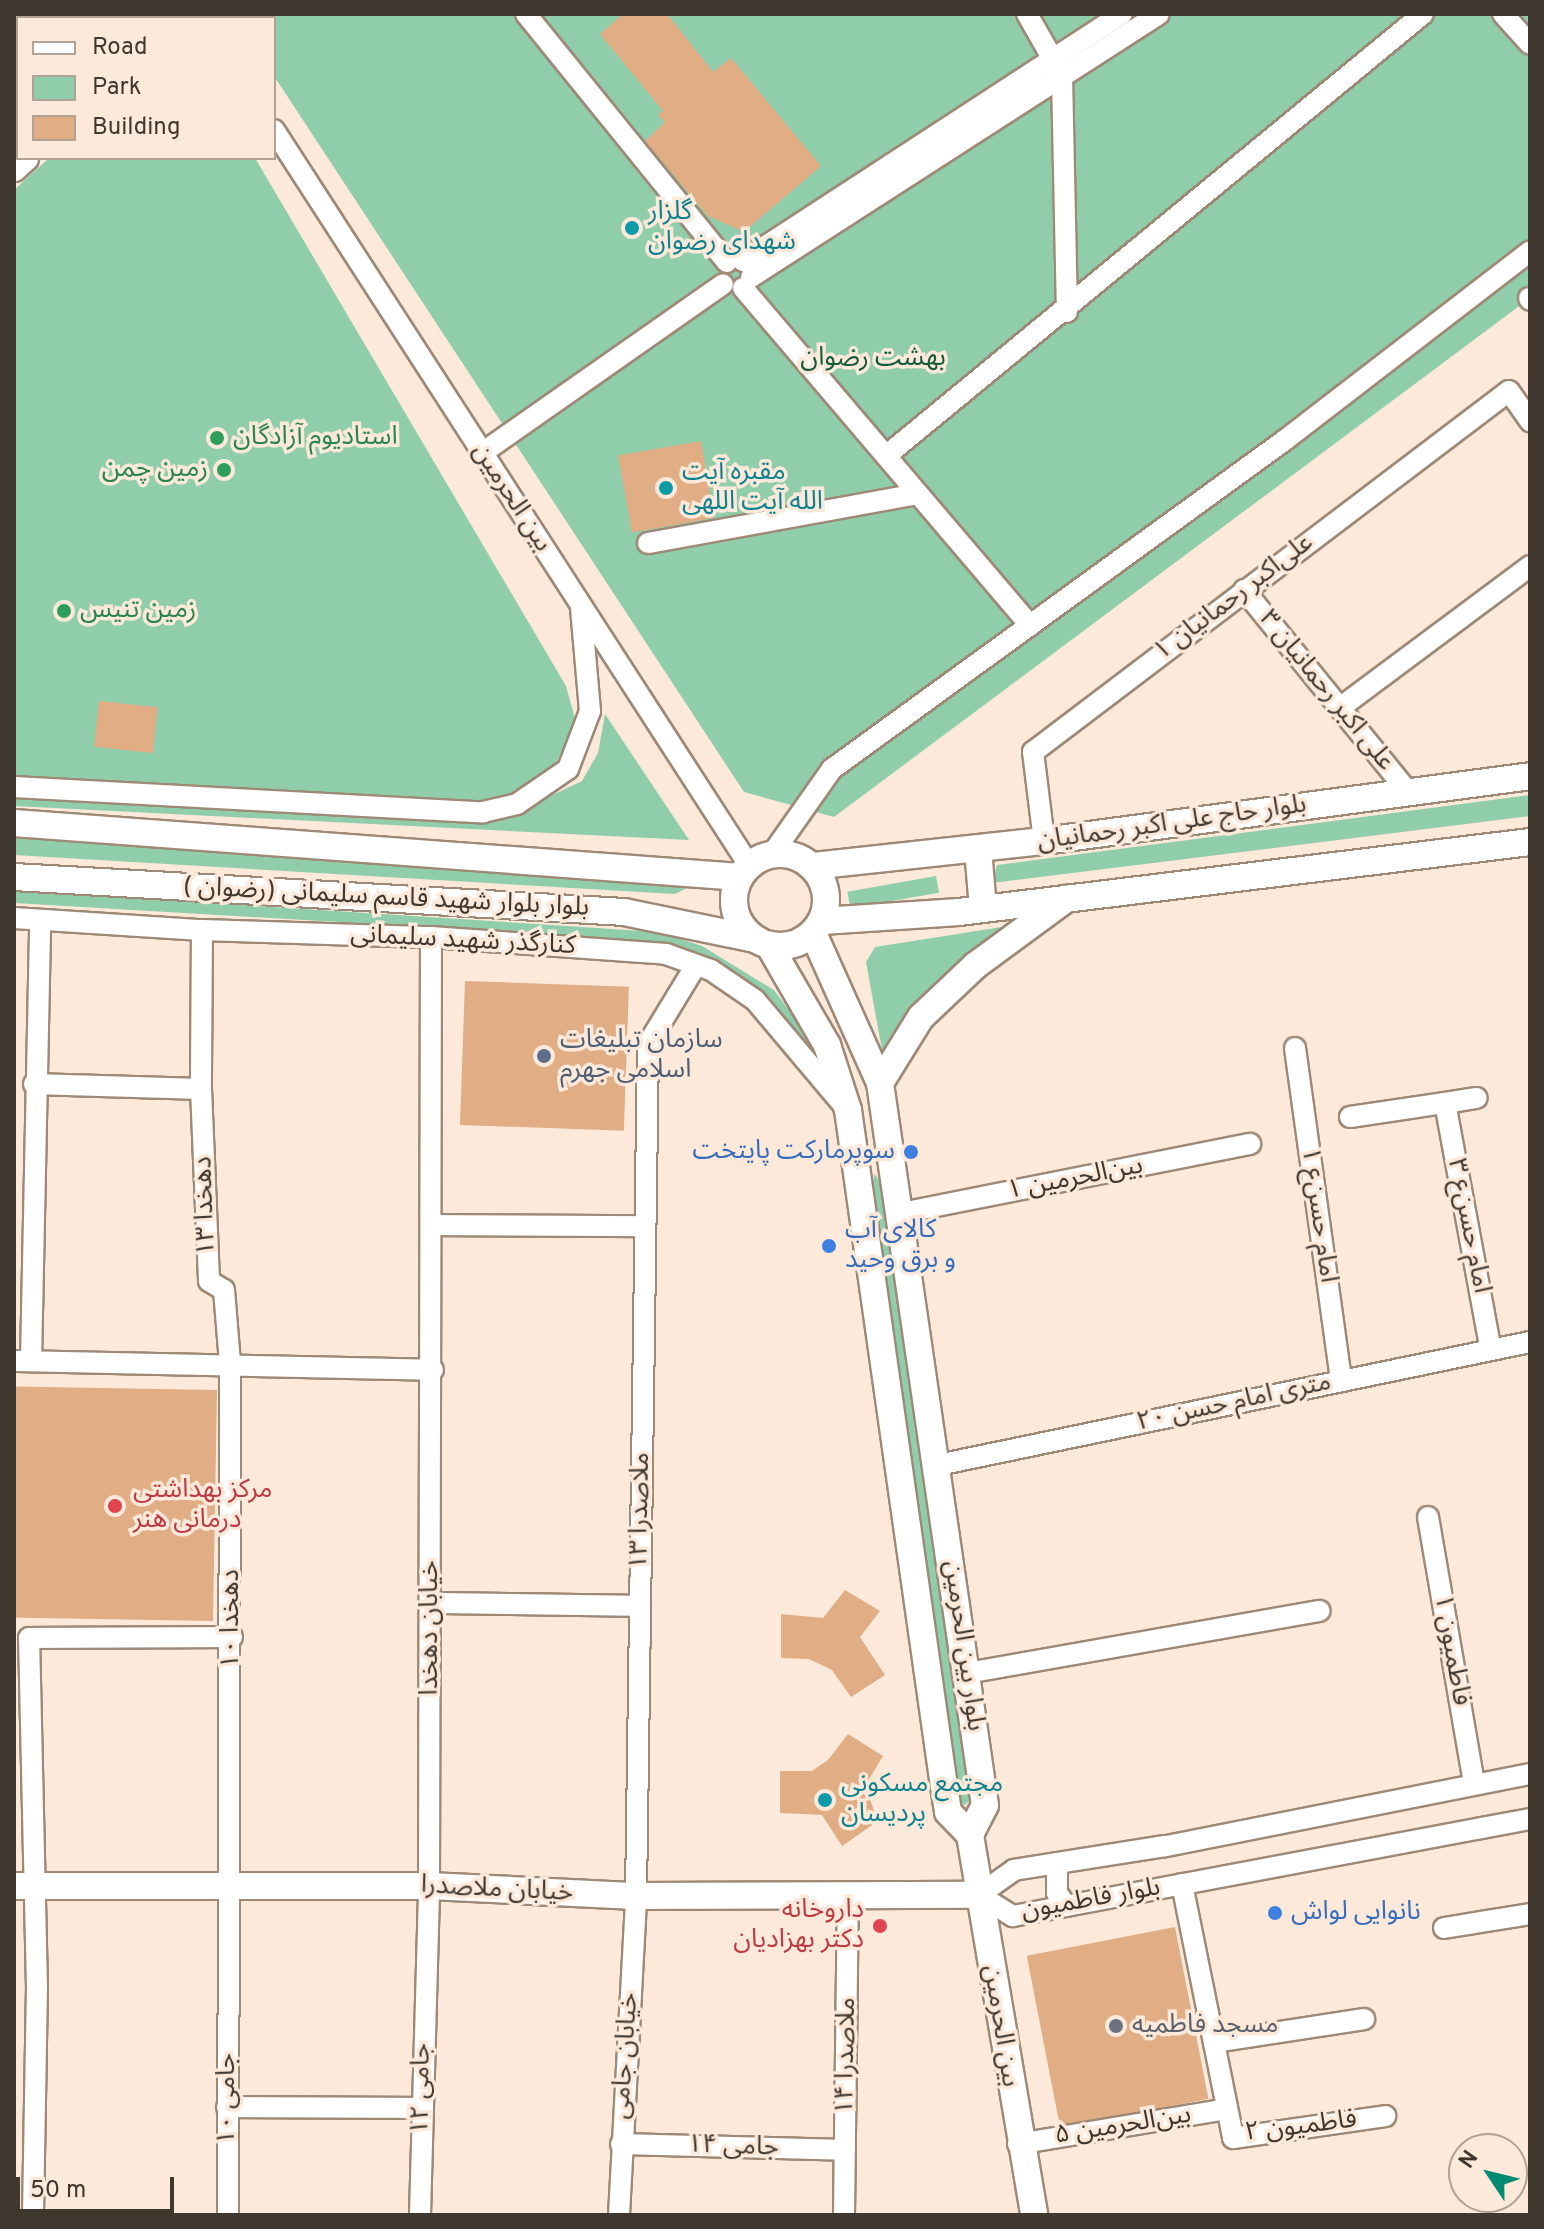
<!DOCTYPE html>
<meta charset="utf-8">
<style>
body{margin:0}
#map{position:relative;width:1544px;height:2229px;overflow:hidden;background:#fce9da;font-family:Overpass,"Noto Sans Arabic",sans-serif}
div>[style]{position:absolute}
.green>*{inset:0;background:#90cdab;transform-origin:0 0}
.building>*{inset:0;background:#e0ad84;transform-origin:0 0}
.roads{filter:drop-shadow(2px 0 #9e8977) drop-shadow(-2px 0 #9e8977) drop-shadow(0 2px #9e8977) drop-shadow(0 -2px #9e8977)}
.minor>*{height:20px;margin:-10px;padding:0 10px;transform-origin:10px;border-radius:10px;background:#fff}
.major>*{height:26px;margin:-13px;padding:0 13px;transform-origin:13px;border-radius:13px;background:#fff}
.major>.ring{margin:-13px;padding:0;box-sizing:content-box;background:none;border:26px solid #fff;border-radius:50%}
.dots>*{width:22px;height:22px;translate:-50% -50%;box-sizing:border-box;border:4px solid #fce9da;border-radius:50%}
span{translate:-50% -50%;white-space:nowrap;text-align:center;line-height:1.15;-webkit-text-stroke:7px #fce9da;paint-order:stroke}
.culture-label{font-size:26px;color:#0d838f}
.left{translate:0 -50%;text-align:left}
.park-label{font-size:26px;color:#115b3b}
.leisure-label{font-size:26px;color:#27864d}
.right{translate:-100% -50%;text-align:right}
.street-label{font-size:26px;color:#40372f}
.service-label{font-size:26px;color:#4e5e75}
.shop-label{font-size:26px;color:#366cbe}
.health-label{font-size:26px;color:#be3a42}
.worship-label{font-size:26px;color:#5b616d}
.frame{position:absolute;inset:0;border:16px solid #40372f;pointer-events:none}
.legend{position:absolute;left:16px;top:16px;width:260px;height:144px;box-sizing:border-box;background:#fce9da;border:2px solid #b1a296;margin:0;padding:10px 14px;list-style:none;font-size:24px;color:#40372f}
.legend li{display:flex;align-items:center;gap:16px;height:40px}
.legend b{width:40px;border:2px solid #b1a296}
.north{position:absolute;left:1448px;top:2133px;width:80px;height:80px;box-sizing:border-box;background:#fce9da;border:2px solid #b1a296;border-radius:50%;rotate:305deg;font-size:22px;font-weight:700;line-height:32px;text-align:center;color:#40372f}
.north::after{content:'';display:block;margin:auto;width:28px;height:36px;background:#008b72;clip-path:polygon(50% 0,100% 100%,50% 72%,0 100%)}
.scale{position:absolute;left:16px;top:2177px;width:158px;height:36px;box-sizing:border-box;border:4px solid #40372f;border-top:0;padding-left:10px;font-size:24px;line-height:28px;white-space:nowrap;color:#40372f;-webkit-text-stroke:6px #fce9da;paint-order:stroke}
</style>
<div id="map">
<div class="green">
<div style="clip-path:polygon(233px 14px,1530px 14px,1530px 298px,834px 817px,744px 792px,274px 76px,274px 18px)"></div>
<div style="clip-path:polygon(49px 158px,255px 158px,566px 686px,576px 722px,557px 761px,536px 782px,512px 799px,484px 806px,14px 782px,14px 190px)"></div>
<div style="clip-path:polygon(605px 714px,689px 840px,14px 806px,14px 795px,498px 821px,582px 781px,598px 753px)"></div>
<div style="clip-path:polygon(1530px 795px,1530px 816px,992px 883px,997px 865px)"></div>
<div style="clip-path:polygon(14px 835px,686px 882px,687px 888px,675px 894px,14px 855px)"></div>
<div style="left:936px;top:876px;width:17px;height:90px;rotate:80deg"></div>
<div style="clip-path:polygon(14px 890px,658px 932px,702px 946px,774px 990px,826px 1061px,759px 996px,708px 961px,458px 929px,14px 903px)"></div>
<div style="clip-path:polygon(1008px 926px,958px 961px,913px 1005px,882px 1050px,866px 962px,875px 947px)"></div>
<div style="clip-path:polygon(875px 1174px,886px 1192px,972px 1798px,965px 1805px,957px 1801px,869px 1193px)"></div>
</div>
<div class="building">
<div style="clip-path:polygon(623px 14px,667px 14px,713px 72px,731px 58px,821px 166px,744px 232px,708px 216px,645px 141px,665px 122px,658px 115px,663px 111px,600px 34px)"></div>
<div style="left:701px;top:441px;width:78px;height:84px;rotate:80deg"></div>
<div style="left:99px;top:701px;width:59px;height:46px;rotate:6deg"></div>
<div style="left:465px;top:981px;width:164px;height:144px;rotate:2deg"></div>
<div style="left:217px;top:1390px;width:231px;height:203px;rotate:91deg"></div>
<div style="clip-path:polygon(845px 1590px,880px 1611px,860px 1637px,885px 1675px,851px 1697px,832px 1670px,809px 1659px,781px 1658px,781px 1614px,823px 1618px)"></div>
<div style="clip-path:polygon(848px 1734px,883px 1756px,865px 1786px,878px 1821px,842px 1846px,822px 1815px,780px 1813px,780px 1771px,812px 1771px,828px 1760px)"></div>
<div style="left:1175px;top:1927px;width:175px;height:151px;rotate:79deg"></div>
</div>
<div class="roads">
<div class="minor">
<div style="left:526px;top:14px;width:319px;rotate:51deg"></div>
<div style="left:1027px;top:14px;width:70px;rotate:60.2deg"></div>
<div style="left:1062px;top:75px;width:237px;rotate:88.8deg"></div>
<div style="left:1503px;top:14px;width:40px;rotate:48deg"></div>
<div style="left:274px;top:130px;width:875px;rotate:57.13deg"></div>
<div style="left:743px;top:261px;width:452px;rotate:-33.1deg"></div>
<div style="left:751px;top:277px;width:485px;rotate:-32.8deg"></div>
<div style="left:743px;top:288px;width:443px;rotate:49.6deg"></div>
<div style="left:1529px;top:298px;width:2px;rotate:63deg"></div>
<div style="left:482px;top:453px;width:294px;rotate:-35deg"></div>
<div style="left:887px;top:455px;width:694px;rotate:-39.45deg"></div>
<div style="left:648px;top:543px;width:273px;rotate:-10.3deg"></div>
<div style="left:1244px;top:590px;width:260px;rotate:50.9deg"></div>
<div style="left:1341px;top:707px;width:236px;rotate:-36.7deg"></div>
<div style="left:14px;top:787px;width:470px;rotate:3.1deg"></div>
<div style="left:483px;top:812px;width:35px;rotate:-13deg"></div>
<div style="left:517px;top:804px;width:62px;rotate:-34.5deg"></div>
<div style="left:568px;top:769px;width:62px;rotate:-69.2deg"></div>
<div style="left:590px;top:711px;width:102px;rotate:-95deg"></div>
<div style="left:1044px;top:841px;width:90px;rotate:-97deg"></div>
<div style="left:1033px;top:752px;width:597px;rotate:-37.18deg"></div>
<div style="left:1509px;top:391px;width:37px;rotate:55deg"></div>
<div style="left:772px;top:854px;width:104px;rotate:-54.8deg"></div>
<div style="left:832px;top:769px;width:560px;rotate:-35.99deg"></div>
<div style="left:1285px;top:440px;width:309px;rotate:-37.6deg"></div>
<div style="left:14px;top:918px;width:188px;rotate:3.7deg"></div>
<div style="left:202px;top:930px;width:229px;rotate:1.8deg"></div>
<div style="left:431px;top:937px;width:236px;rotate:4.1deg"></div>
<div style="left:666px;top:954px;width:48px;rotate:19.6deg"></div>
<div style="left:711px;top:970px;width:53px;rotate:34.3deg"></div>
<div style="left:755px;top:1000px;width:133px;rotate:49.9deg"></div>
<div style="left:202px;top:930px;width:159px;rotate:90.4deg"></div>
<div style="left:201px;top:1089px;width:192px;rotate:87.6deg"></div>
<div style="left:209px;top:1281px;width:17px;rotate:31deg"></div>
<div style="left:224px;top:1290px;width:73px;rotate:85.3deg"></div>
<div style="left:230px;top:1363px;width:852px;rotate:90.13deg"></div>
<div style="left:1295px;top:1048px;width:336px;rotate:82.1deg"></div>
<div style="left:34px;top:1084px;width:167px;rotate:1.7deg"></div>
<div style="left:1445px;top:1103px;width:32px;rotate:-9deg"></div>
<div style="left:1350px;top:1117px;width:96px;rotate:-8.4deg"></div>
<div style="left:1445px;top:1103px;width:251px;rotate:79.5deg"></div>
<div style="left:901px;top:1213px;width:356px;rotate:-11.2deg"></div>
<div style="left:432px;top:1225px;width:212px;rotate:0.3deg"></div>
<div style="left:14px;top:1361px;width:419px;rotate:1.2deg"></div>
<div style="left:31px;top:1361px;width:441px;rotate:-88.8deg"></div>
<div style="left:938px;top:1465px;width:605px;rotate:-11.74deg"></div>
<div style="left:1428px;top:1517px;width:271px;rotate:80.2deg"></div>
<div style="left:431px;top:1603px;width:209px;rotate:0.8deg"></div>
<div style="left:967px;top:1673px;width:358px;rotate:-10deg"></div>
<div style="left:1530px;top:1774px;width:372px;rotate:168.8deg"></div>
<div style="left:1165px;top:1846px;width:153px;rotate:171deg"></div>
<div style="left:1014px;top:1870px;width:43px;rotate:144.5deg"></div>
<div style="left:979px;top:1895px;width:40px;rotate:32deg"></div>
<div style="left:1013px;top:1916px;width:526px;rotate:-10.63deg"></div>
<div style="left:1057px;top:1863px;width:30px;rotate:90deg"></div>
<div style="left:1057px;top:1893px;width:16px;rotate:55deg"></div>
<div style="left:1182px;top:1884px;width:259px;rotate:78.6deg"></div>
<div style="left:1233px;top:2138px;width:154px;rotate:-8.2deg"></div>
<div style="left:1444px;top:1928px;width:87px;rotate:-9.2deg"></div>
<div style="left:1214px;top:2042px;width:152px;rotate:-8.7deg"></div>
<div style="left:227px;top:2107px;width:195px;rotate:0.3deg"></div>
<div style="left:621px;top:2144px;width:224px;rotate:1.5deg"></div>
<div style="left:1018px;top:2144px;width:212px;rotate:-9.5deg"></div>
<div style="left:33px;top:2215px;width:227px;rotate:-89deg"></div>
<div style="left:37px;top:1988px;width:350px;rotate:-91.3deg"></div>
<div style="left:29px;top:1638px;width:203px;rotate:-0.3deg"></div>
<div style="left:420px;top:2215px;width:329px;rotate:-88.4deg"></div>
<div style="left:429px;top:1886px;width:949px;rotate:-89.88deg"></div>
<div style="left:619px;top:2215px;width:319px;rotate:-86.9deg"></div>
<div style="left:636px;top:1896px;width:852px;rotate:-89.19deg"></div>
<div style="left:648px;top:1044px;width:92px;rotate:-58.7deg"></div>
<div style="left:844px;top:2215px;width:317px;rotate:-89.3deg"></div>
</div>
<div class="major">
<div style="left:102px;top:18px;width:6px;rotate:-45deg"></div>
<div style="left:186px;top:18px;width:6px;rotate:-45deg"></div>
<div style="left:14px;top:96px;width:5px;rotate:-37deg"></div>
<div style="left:14px;top:168px;width:15px;rotate:-42deg"></div>
<div style="left:14px;top:823px;width:728px;rotate:4.25deg"></div>
<div style="left:978px;top:849px;width:59px;rotate:85.2deg"></div>
<div class="ring" style="left:734px;top:854px;width:66px;height:66px"></div>
<div style="left:813px;top:866px;width:232px;rotate:-6.2deg"></div>
<div style="left:1044px;top:841px;width:490px;rotate:-7.6deg"></div>
<div style="left:14px;top:877px;width:611px;rotate:3.28deg"></div>
<div style="left:624px;top:912px;width:134px;rotate:11.6deg"></div>
<div style="left:822px;top:921px;width:137px;rotate:-3.8deg"></div>
<div style="left:959px;top:912px;width:575px;rotate:-6.99deg"></div>
<div style="left:813px;top:933px;width:164px;rotate:65.9deg"></div>
<div style="left:880px;top:1083px;width:730px;rotate:81.73deg"></div>
<div style="left:985px;top:1805px;width:34px;rotate:117deg"></div>
<div style="left:769px;top:945px;width:116px;rotate:59.9deg"></div>
<div style="left:827px;top:1045px;width:68px;rotate:72.1deg"></div>
<div style="left:848px;top:1110px;width:683px;rotate:81.92deg"></div>
<div style="left:944px;top:1786px;width:26px;rotate:81deg"></div>
<div style="left:948px;top:1812px;width:32px;rotate:46deg"></div>
<div style="left:880px;top:1083px;width:78px;rotate:-58.2deg"></div>
<div style="left:921px;top:1017px;width:76px;rotate:-43.4deg"></div>
<div style="left:976px;top:965px;width:112px;rotate:-36.3deg"></div>
<div style="left:970px;top:1835px;width:385px;rotate:80.4deg"></div>
<div style="left:14px;top:1886px;width:415px"></div>
<div style="left:429px;top:1886px;width:207px;rotate:2.8deg"></div>
<div style="left:636px;top:1896px;width:343px;rotate:-0.2deg"></div>
</div>
</div>
<div class="dots">
<div style="left:632px;top:228px;background:#0f9aa8"></div>
<div style="left:217px;top:438px;background:#2e9e5b"></div>
<div style="left:224px;top:470px;background:#2e9e5b"></div>
<div style="left:666px;top:488px;background:#0f9aa8"></div>
<div style="left:64px;top:611px;background:#2e9e5b"></div>
<div style="left:544px;top:1056px;background:#5c6f8a"></div>
<div style="left:911px;top:1152px;background:#3f7fe0"></div>
<div style="left:829px;top:1246px;background:#3f7fe0"></div>
<div style="left:115px;top:1506px;background:#e0444e"></div>
<div style="left:825px;top:1800px;background:#0f9aa8"></div>
<div style="left:1275px;top:1913px;background:#3f7fe0"></div>
<div style="left:880px;top:1926px;background:#e0444e"></div>
<div style="left:1116px;top:2026px;background:#6b7280"></div>
</div>
<div class="culture-label">
<span class="left" style="left:648px;top:228px">گلزار<br>شهدای رضوان</span>
<span class="left" style="left:682px;top:488px">مقبره آیت<br>الله آیت اللهی</span>
<span class="left" style="left:841px;top:1800px">مجتمع مسکونی<br>پردیسان</span>
</div>
<div class="park-label">
<span style="left:873px;top:359px">بهشت رضوان</span>
</div>
<div class="leisure-label">
<span class="left" style="left:233px;top:438px">استادیوم آزادگان</span>
<span class="right" style="left:208px;top:470px">زمین چمن</span>
<span class="left" style="left:80px;top:611px">زمین تنیس</span>
</div>
<div class="street-label">
<span style="left:511px;top:498px;rotate:57deg">بین الحرمین</span>
<span style="left:1234px;top:598px;rotate:-37deg">علی‌اکبر رحمانیان ۱</span>
<span style="left:1326px;top:691px;rotate:51deg">علی اکبر رحمانیان ۳</span>
<span style="left:1172px;top:824px;rotate:-8deg">بلوار حاج علی اکبر رحمانیان</span>
<span style="left:386px;top:898px;rotate:3deg">بلوار بلوار شهید قاسم سلیمانی (رضوان )</span>
<span style="left:463px;top:941px;rotate:3deg">کنارگذر شهید سلیمانی</span>
<span style="left:1075px;top:1179px;rotate:-11deg">بین‌الحرمین ۱</span>
<span style="left:206px;top:1206px;rotate:-92deg">دهخدا ۱۳</span>
<span style="left:1318px;top:1215px;rotate:82deg">امام حسن‌ع ۱</span>
<span style="left:1468px;top:1226px;rotate:79deg">امام حسن‌ع ۳</span>
<span style="left:1234px;top:1403px;rotate:-12deg">۲۰ متری امام حسن</span>
<span style="left:641px;top:1511px;rotate:-89deg">ملاصدرا ۱۳</span>
<span style="left:232px;top:1619px;rotate:-90deg">دهخدا ۱۰</span>
<span style="left:431px;top:1628px;rotate:-90deg">خیابان دهخدا</span>
<span style="left:963px;top:1646px;rotate:82deg">بلوار بین الحرمین</span>
<span style="left:1451px;top:1650px;rotate:80deg">فاطمیون ۱</span>
<span style="left:497px;top:1890px;rotate:3deg">خیابان ملاصدرا</span>
<span style="left:1091px;top:1900px;rotate:-10deg">بلوار فاطمیون</span>
<span style="left:1000px;top:2026px;rotate:81deg">بین الحرمین</span>
<span style="left:626px;top:2056px;rotate:-86deg">خیابان جامی</span>
<span style="left:847px;top:2056px;rotate:-89deg">ملاصدرا ۱۴</span>
<span style="left:422px;top:2089px;rotate:-89deg">جامی ۱۲</span>
<span style="left:228px;top:2099px;rotate:-90deg">جامی ۱۰</span>
<span style="left:1123px;top:2126px;rotate:-9deg">بین‌الحرمین ۵</span>
<span style="left:1301px;top:2127px;rotate:-7deg">فاطمیون ۲</span>
<span style="left:733px;top:2147px;rotate:2deg">جامی ۱۴</span>
</div>
<div class="service-label">
<span class="left" style="left:560px;top:1056px">سازمان تبلیغات<br>اسلامی جهرم</span>
</div>
<div class="shop-label">
<span class="right" style="left:895px;top:1152px">سوپرمارکت پایتخت</span>
<span class="left" style="left:845px;top:1246px">کالای آب<br>و برق وحید</span>
<span class="left" style="left:1291px;top:1913px">نانوایی لواش</span>
</div>
<div class="health-label">
<span class="left" style="left:133px;top:1506px">مرکز بهداشتی<br>درمانی هنر</span>
<span class="right" style="left:864px;top:1926px">داروخانه<br>دکتر بهزادیان</span>
</div>
<div class="worship-label">
<span class="left" style="left:1132px;top:2026px">مسجد فاطمیه</span>
</div>
<div class="frame"></div>
<ul class="legend">
<li><b style="height:10px;background:#fff"></b>Road</li>
<li><b style="height:22px;background:#90cdab"></b>Park</li>
<li><b style="height:22px;background:#e0ad84"></b>Building</li>
</ul>
<div class="north">N</div>
<div class="scale">50 m</div>
</div>
